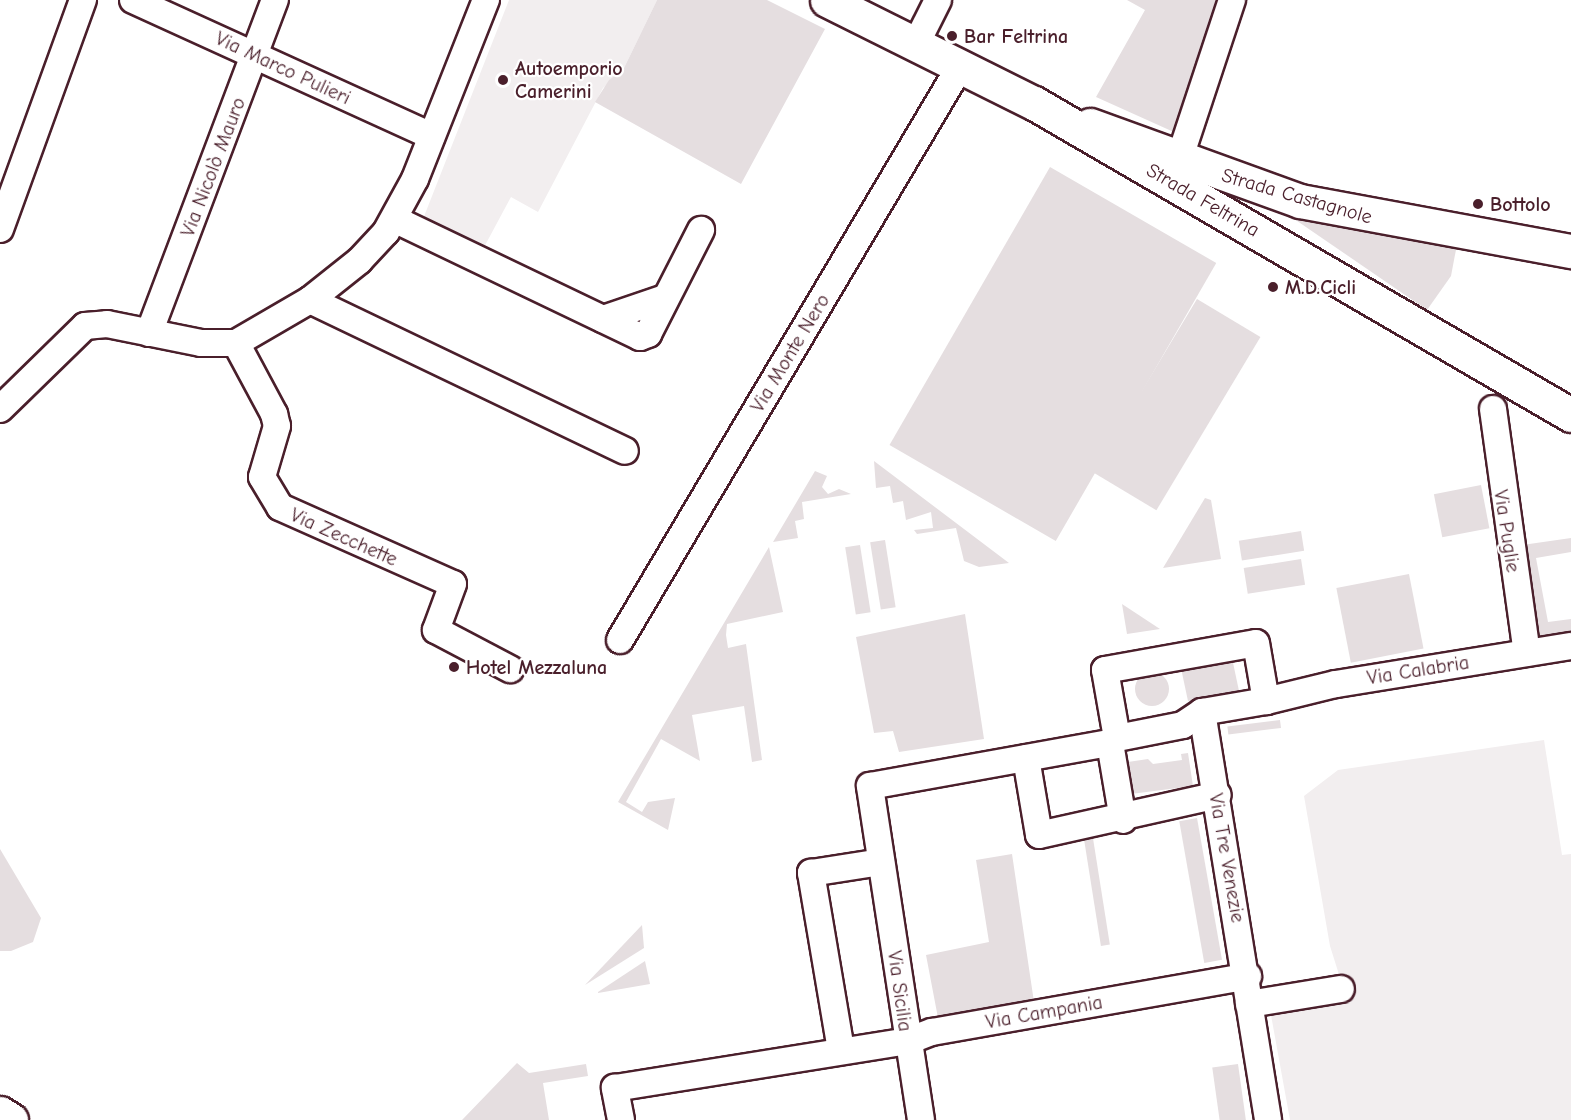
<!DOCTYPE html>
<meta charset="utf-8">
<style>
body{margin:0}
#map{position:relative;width:1571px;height:1120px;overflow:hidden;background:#fff;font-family:"Comic Neue",sans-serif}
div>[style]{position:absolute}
.built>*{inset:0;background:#f2eeef}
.green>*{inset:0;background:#e5dee0;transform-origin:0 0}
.round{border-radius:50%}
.roads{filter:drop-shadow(2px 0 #4a1f2b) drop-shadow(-2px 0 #4a1f2b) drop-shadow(0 2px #4a1f2b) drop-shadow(0 -2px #4a1f2b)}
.street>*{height:26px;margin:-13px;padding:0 13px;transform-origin:13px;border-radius:13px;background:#fff}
.secondary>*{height:33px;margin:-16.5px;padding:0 16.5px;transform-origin:16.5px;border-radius:16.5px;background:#fff}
.primary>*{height:33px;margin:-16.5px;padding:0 16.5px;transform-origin:16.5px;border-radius:16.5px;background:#fff}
.dots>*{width:16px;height:16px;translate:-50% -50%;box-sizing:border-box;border:3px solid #fff;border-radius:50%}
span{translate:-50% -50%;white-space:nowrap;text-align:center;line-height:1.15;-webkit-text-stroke:4.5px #fff;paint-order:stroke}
.poi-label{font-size:20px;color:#4a1f2b;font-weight:700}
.left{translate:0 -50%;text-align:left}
.street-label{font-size:20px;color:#4a1f2b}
</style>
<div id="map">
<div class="built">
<div style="clip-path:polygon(509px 0,657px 0,623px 70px,603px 88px,538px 212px,511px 197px,482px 251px,423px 219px)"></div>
<div style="clip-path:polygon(1544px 740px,1562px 855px,1571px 854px,1571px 1120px,1290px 1120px,1271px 1015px,1347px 1000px,1330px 946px,1304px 796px,1338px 770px)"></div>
</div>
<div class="green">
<div style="clip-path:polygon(657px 0,767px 0,825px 29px,741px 184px,595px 102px,609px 80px,623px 70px)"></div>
<div style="clip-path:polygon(1127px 0,1223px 0,1176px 133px,1096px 97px,1145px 10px)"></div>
<div style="left:1050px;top:167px;width:192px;height:321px;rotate:30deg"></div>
<div style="clip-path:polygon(1284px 212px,1458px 239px,1451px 276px,1427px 310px)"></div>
<div style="left:1197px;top:299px;width:74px;height:202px;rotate:31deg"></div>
<div style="clip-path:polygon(874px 461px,1009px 563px,979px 567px,964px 561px,956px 528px,917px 534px,914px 530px,933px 528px,931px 512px,906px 520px,903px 501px,893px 503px,890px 486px,876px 488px)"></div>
<div style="clip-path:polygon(815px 471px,827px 476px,822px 487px,828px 494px,839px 489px,851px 494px,802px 502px,804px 519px,795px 521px,798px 538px,773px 542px)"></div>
<div style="left:1481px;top:485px;width:44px;height:48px;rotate:79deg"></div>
<div style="clip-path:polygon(1205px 498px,1211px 500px,1221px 559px,1163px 568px)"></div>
<div style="left:1301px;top:531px;width:20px;height:63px;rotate:81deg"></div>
<div style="clip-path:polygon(1571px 538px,1571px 552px,1536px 558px,1548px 622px,1571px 619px,1571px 635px,1540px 639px,1522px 545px)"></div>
<div style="left:885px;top:540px;width:68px;height:15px;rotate:81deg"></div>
<div style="left:860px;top:545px;width:68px;height:15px;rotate:81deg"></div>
<div style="clip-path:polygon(769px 547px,783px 612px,727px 624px,726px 635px,728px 648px,746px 644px,762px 760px,752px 762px,744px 706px,692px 715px,700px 761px,661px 739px,626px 802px,642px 812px,648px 802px,675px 798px,668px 830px,618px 802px)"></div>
<div style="left:1301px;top:559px;width:26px;height:58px;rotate:81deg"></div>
<div style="left:1409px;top:574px;width:76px;height:74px;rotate:79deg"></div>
<div style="clip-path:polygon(1122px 604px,1160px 629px,1127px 634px)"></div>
<div style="clip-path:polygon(965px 614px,984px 739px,899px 752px,893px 731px,874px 733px,856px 637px)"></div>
<div style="left:1232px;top:658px;width:33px;height:52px;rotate:78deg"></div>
<div class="round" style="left:1135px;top:672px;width:34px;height:34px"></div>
<div style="left:1280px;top:720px;width:8px;height:53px;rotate:83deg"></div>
<div style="clip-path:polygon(1188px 753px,1193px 786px,1131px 794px,1128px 762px,1148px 759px,1153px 764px,1182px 760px,1181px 754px)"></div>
<div style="left:1197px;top:818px;width:144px;height:18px;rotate:80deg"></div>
<div style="left:1092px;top:832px;width:114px;height:9px;rotate:81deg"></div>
<div style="clip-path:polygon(0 849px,41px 918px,33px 942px,11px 951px,0 951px)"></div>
<div style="clip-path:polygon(1012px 854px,1034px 1002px,938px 1018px,926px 955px,989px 942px,976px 860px)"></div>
<div style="clip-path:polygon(642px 925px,644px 948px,585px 985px)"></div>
<div style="clip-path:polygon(645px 961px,650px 984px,598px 993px,598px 992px)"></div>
<div style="clip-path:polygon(517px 1063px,529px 1073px,586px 1064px,588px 1076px,543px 1083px,549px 1120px,462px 1120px)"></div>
<div style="left:1238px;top:1064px;width:57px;height:26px;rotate:82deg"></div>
</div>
<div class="roads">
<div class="street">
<div style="left:133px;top:0;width:328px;rotate:24.5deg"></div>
<div style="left:916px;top:44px;width:49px;rotate:-63.4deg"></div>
<div style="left:1179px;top:160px;width:169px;rotate:-71.7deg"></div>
<div style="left:394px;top:219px;width:273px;rotate:25.6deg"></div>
<div style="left:640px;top:337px;width:9px;rotate:-21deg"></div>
<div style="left:648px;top:334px;width:117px;rotate:-63deg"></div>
<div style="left:0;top:229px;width:244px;rotate:-70.1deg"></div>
<div style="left:310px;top:300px;width:349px;rotate:25.6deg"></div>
<div style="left:603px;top:319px;width:62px;rotate:-18.7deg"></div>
<div style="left:149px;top:333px;width:356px;rotate:-69.3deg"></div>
<div style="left:236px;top:343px;width:81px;rotate:61.8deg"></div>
<div style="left:274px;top:414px;width:12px;rotate:76deg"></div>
<div style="left:277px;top:426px;width:53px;rotate:106.4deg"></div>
<div style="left:262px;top:477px;width:35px;rotate:59deg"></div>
<div style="left:280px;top:507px;width:189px;rotate:24deg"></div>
<div style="left:453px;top:584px;width:49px;rotate:110.3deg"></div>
<div style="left:436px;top:630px;width:84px;rotate:27.8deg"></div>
<div style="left:0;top:409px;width:119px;rotate:-44.3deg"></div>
<div style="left:85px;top:326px;width:22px;rotate:-5deg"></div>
<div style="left:107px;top:324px;width:96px;rotate:11.4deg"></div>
<div style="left:201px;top:343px;width:35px"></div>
<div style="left:236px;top:343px;width:86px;rotate:-30.2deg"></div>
<div style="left:310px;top:300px;width:63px;rotate:-38.5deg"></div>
<div style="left:359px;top:261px;width:40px;rotate:-47deg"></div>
<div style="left:386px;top:232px;width:60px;rotate:-61.3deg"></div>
<div style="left:415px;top:179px;width:193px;rotate:-68.4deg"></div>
<div style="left:1493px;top:409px;width:246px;rotate:82.1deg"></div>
<div style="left:620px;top:640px;width:669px;rotate:-59.33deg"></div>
<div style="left:1256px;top:643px;width:59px;rotate:80.2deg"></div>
<div style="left:1266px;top:701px;width:65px;rotate:170.2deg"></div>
<div style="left:1202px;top:712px;width:23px;rotate:146deg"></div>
<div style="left:1183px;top:725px;width:67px;rotate:168.9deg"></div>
<div style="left:1117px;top:738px;width:69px;rotate:-100deg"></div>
<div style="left:1105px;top:670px;width:153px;rotate:-10.1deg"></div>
<div style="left:1266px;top:701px;width:72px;rotate:-13.7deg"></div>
<div style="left:1336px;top:684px;width:238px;rotate:-9.2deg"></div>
<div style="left:1202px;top:712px;width:413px;rotate:80.8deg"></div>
<div style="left:1110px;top:743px;width:78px;rotate:80.4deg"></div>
<div style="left:1026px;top:758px;width:78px;rotate:80.4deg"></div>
<div style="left:1039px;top:835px;width:183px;rotate:-12.6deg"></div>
<div style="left:1249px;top:1004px;width:93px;rotate:-9.3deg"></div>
<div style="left:841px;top:1050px;width:180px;rotate:-99.6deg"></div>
<div style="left:811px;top:873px;width:71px;rotate:-8.9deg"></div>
<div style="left:621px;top:1120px;width:33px;rotate:-101deg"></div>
<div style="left:615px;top:1088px;width:297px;rotate:-9.1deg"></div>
<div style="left:908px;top:1041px;width:26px;rotate:-21deg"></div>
<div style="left:932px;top:1032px;width:321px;rotate:-10deg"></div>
<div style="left:921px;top:1120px;width:338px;rotate:-98.7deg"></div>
<div style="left:870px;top:786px;width:244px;rotate:-10.2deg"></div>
<div style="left:1110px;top:743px;width:9px;rotate:-36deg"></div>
</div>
<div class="secondary">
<div style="left:1090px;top:125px;width:223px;rotate:19.9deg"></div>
<div style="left:1300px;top:201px;width:276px;rotate:10.5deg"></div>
<div style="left:0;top:1113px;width:13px;rotate:32deg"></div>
</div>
<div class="primary">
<div style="left:827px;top:0;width:231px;rotate:26.5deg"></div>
<div style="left:1034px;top:103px;width:621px;rotate:30.16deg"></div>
</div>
</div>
<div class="dots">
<div style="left:952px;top:36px;background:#4a1f2b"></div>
<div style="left:503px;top:80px;background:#4a1f2b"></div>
<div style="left:1478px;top:204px;background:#4a1f2b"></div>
<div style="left:1273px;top:287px;background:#4a1f2b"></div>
<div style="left:454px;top:667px;background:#4a1f2b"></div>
</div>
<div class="poi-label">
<span class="left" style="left:964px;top:36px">Bar Feltrina</span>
<span class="left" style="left:515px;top:80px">Autoemporio<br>Camerini</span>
<span class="left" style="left:1490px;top:204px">Bottolo</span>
<span class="left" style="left:1285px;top:287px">M.D.Cicli</span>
<span class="left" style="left:466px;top:667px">Hotel Mezzaluna</span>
</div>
<div class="street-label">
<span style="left:283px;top:68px;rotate:25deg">Via Marco Pulieri</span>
<span style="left:213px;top:167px;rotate:-69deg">Via Nicolò Mauro</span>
<span style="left:1297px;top:196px;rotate:16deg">Strada Castagnole</span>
<span style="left:1203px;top:200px;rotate:30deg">Strada Feltrina</span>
<span style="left:790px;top:353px;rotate:-59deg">Via Monte Nero</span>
<span style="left:1507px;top:531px;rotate:81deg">Via Puglie</span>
<span style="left:344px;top:537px;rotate:24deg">Via Zecchette</span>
<span style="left:1418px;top:670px;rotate:-9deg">Via Calabria</span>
<span style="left:1227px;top:858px;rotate:80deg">Via Tre Venezie</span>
<span style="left:900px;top:991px;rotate:82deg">Via Sicilia</span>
<span style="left:1044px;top:1012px;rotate:-10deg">Via Campania</span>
</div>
</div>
